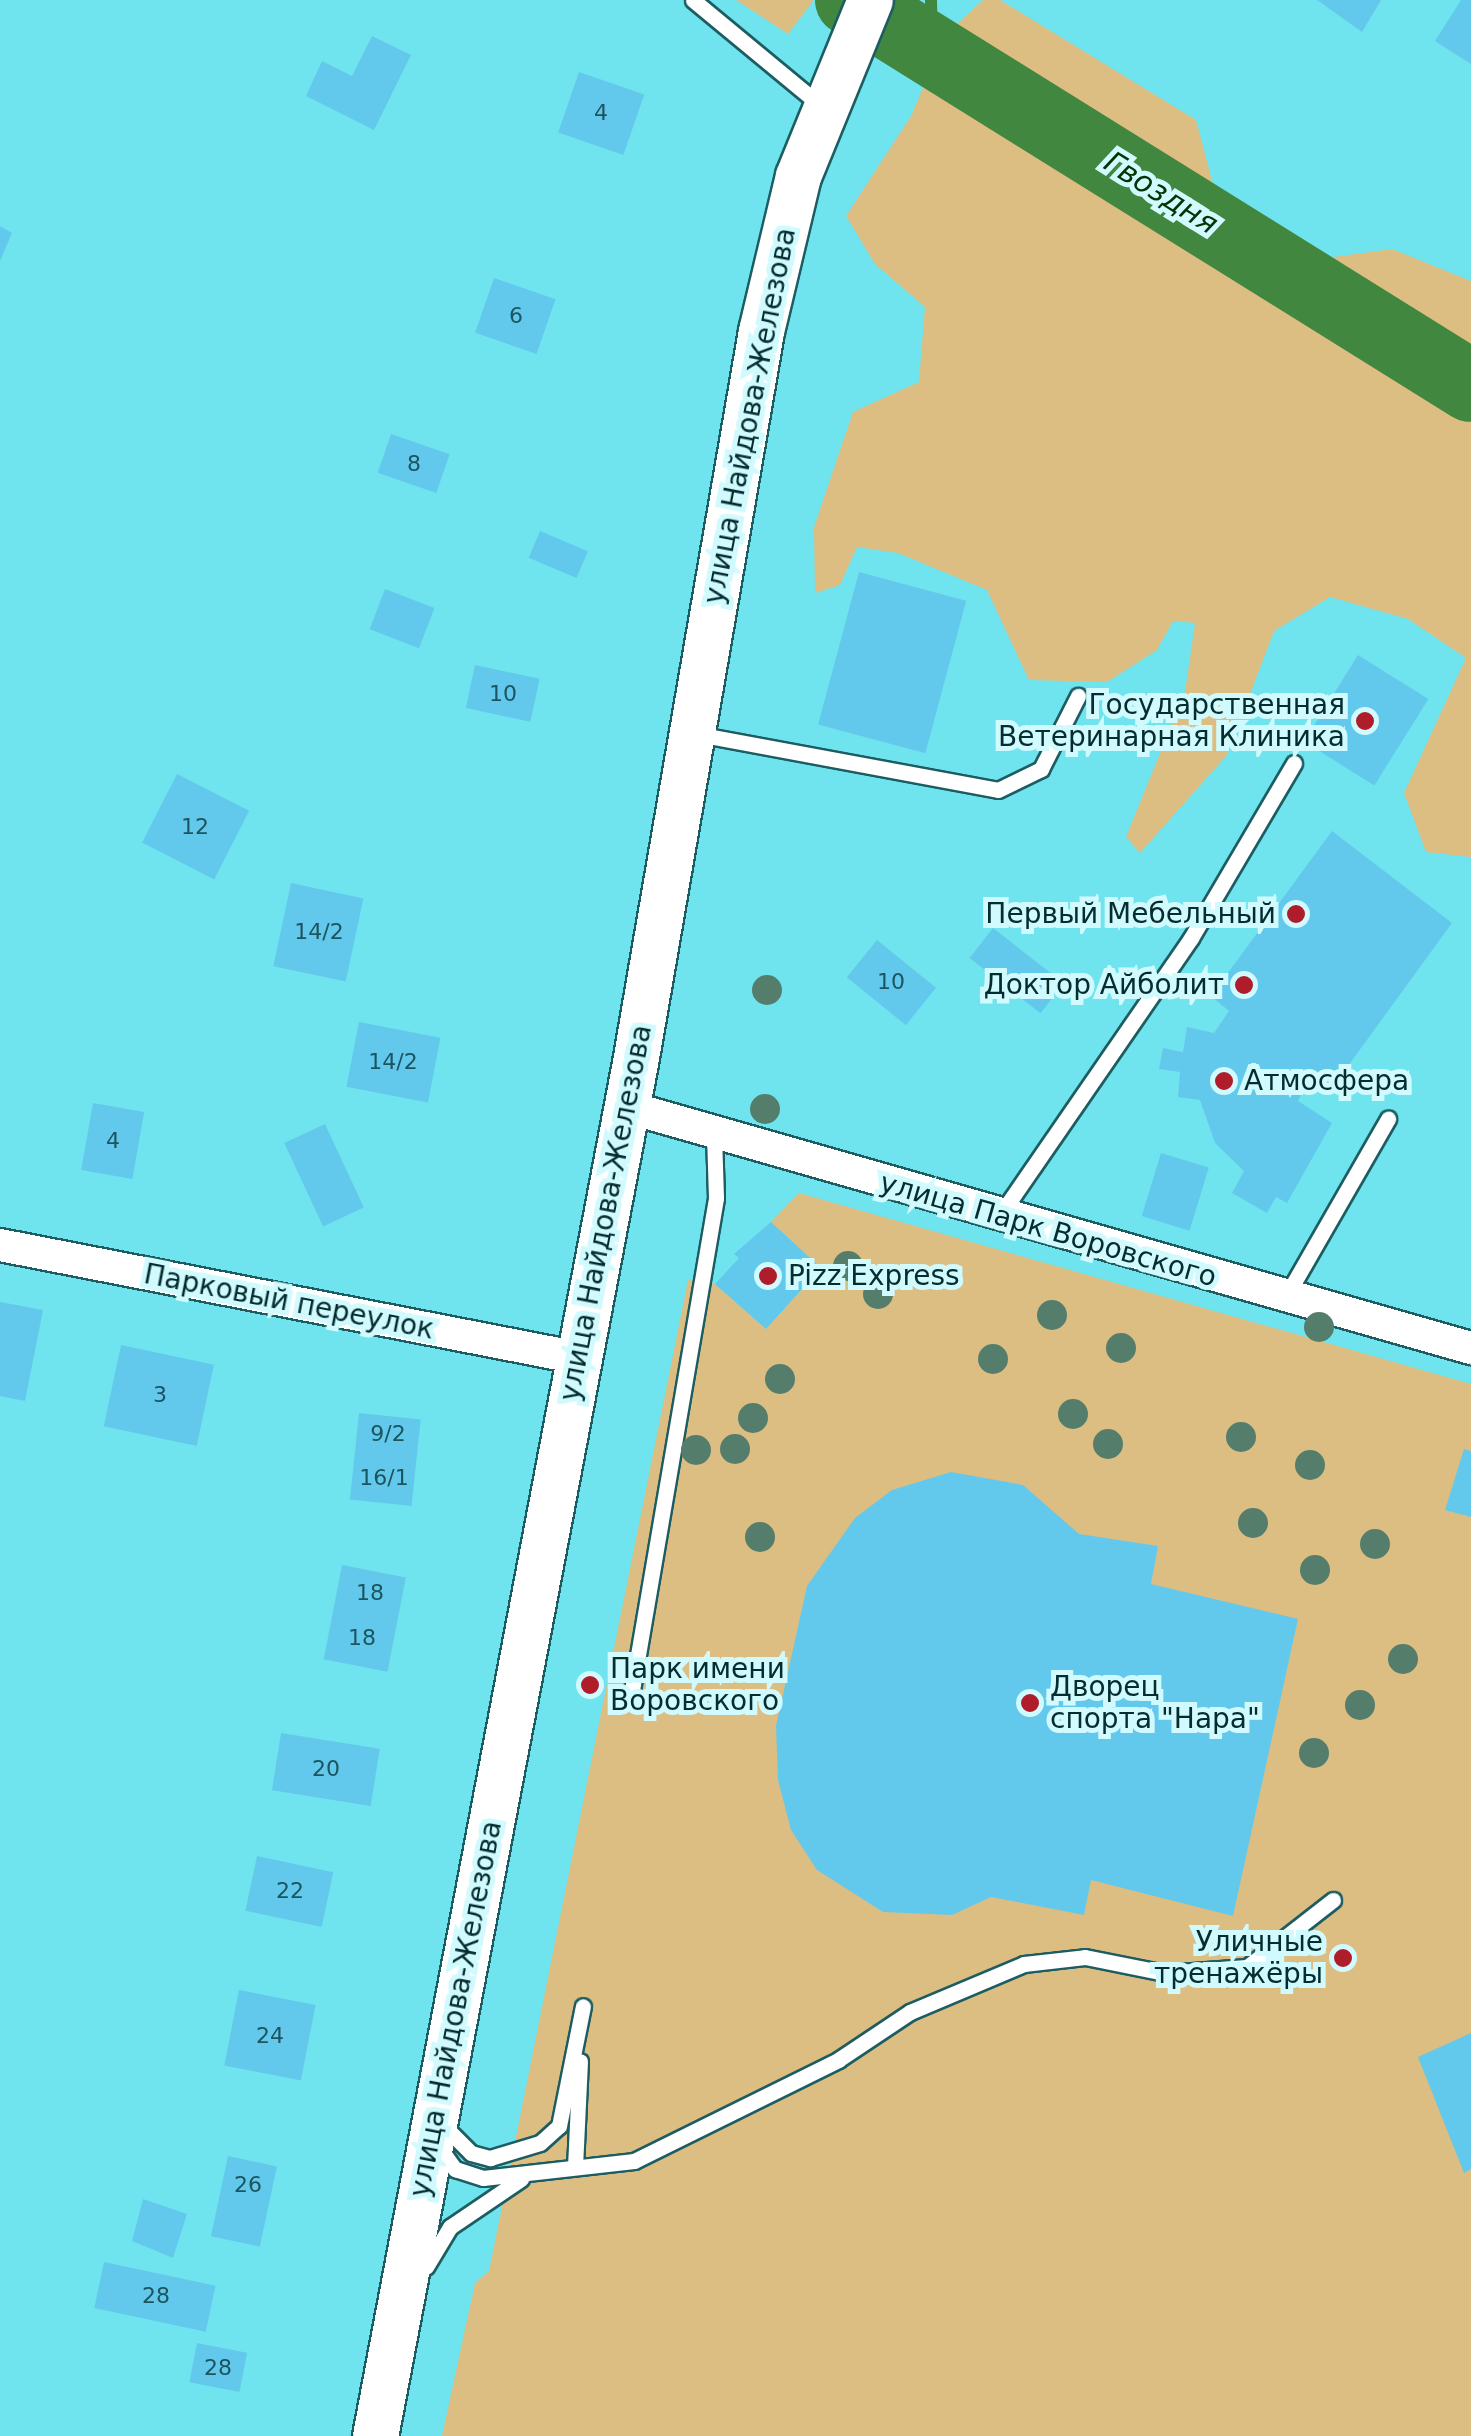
<!DOCTYPE html>
<meta charset="utf-8">
<style>
body{margin:0}
#map{position:relative;width:1471px;height:2436px;overflow:hidden;background:#6fe4ee;font-family:"DejaVu Sans",sans-serif}
div>[style]{position:absolute}
.green>*{inset:0;background:#dcbd82}
.stream>*{height:12px;margin:-6px;padding:0 6px;transform-origin:6px;border-radius:6px;background:#42873f}
.river>*{height:72px;margin:-36px;padding:0 36px;transform-origin:36px;border-radius:36px;background:#42873f}
.building>*{inset:0;background:#63c9ec;transform-origin:0 0}
.roads{filter:drop-shadow(2px 0 #1d5d62) drop-shadow(-2px 0 #1d5d62) drop-shadow(0 2px #1d5d62) drop-shadow(0 -2px #1d5d62)}
.service>*{height:15px;margin:-7.5px;padding:0 7.5px;transform-origin:7.5px;border-radius:7.5px;background:#fff}
.minor>*{height:32px;margin:-16px;padding:0 16px;transform-origin:16px;border-radius:16px;background:#fff}
.secondary>*{height:45px;margin:-22.5px;padding:0 22.5px;transform-origin:22.5px;border-radius:22.5px;background:#fff}
.trees>*{width:30px;height:30px;margin:-15px;border-radius:50%;background:#547e6b}
.dots>*{width:28px;height:28px;translate:-50% -50%;box-sizing:border-box;border:5px solid #d0fafd;border-radius:50%}
span{translate:-50% -50%;white-space:nowrap;text-align:center;line-height:1.15;-webkit-text-stroke:10px #d0fafd;paint-order:stroke}
.number-label{font-size:22px;color:#1c545f}
.number-label span{-webkit-text-stroke-width:0}
.street-label{font-size:28px;color:#052d30}
.poi-label{font-size:28px;color:#052d30}
.right{translate:-100% -50%;text-align:right}
.left{translate:0 -50%;text-align:left}
.water-label{font-size:30px;color:#023503;font-style:italic}
</style>
<div id="map">
<div class="green">
<div style="clip-path:polygon(736px 0,814px 0,788px 34px)"></div>
<div style="clip-path:polygon(983px 0,1000px 0,1196px 120px,1215px 192px,1326px 258px,1392px 249px,1471px 281px,1471px 857px,1426px 852px,1404px 793px,1466px 658px,1408px 619px,1330px 597px,1274px 631px,1227px 755px,1140px 853px,1126px 837px,1185px 692px,1195px 623px,1173px 621px,1157px 650px,1107px 682px,1029px 680px,987px 590px,898px 553px,857px 547px,840px 585px,815px 593px,814px 527px,853px 412px,919px 382px,925px 307px,875px 264px,846px 216px,911px 116px,946px 34px)"></div>
<div style="clip-path:polygon(799px 1193px,1471px 1384px,1471px 2436px,442px 2436px,475px 2283px,489px 2271px,688px 1280px,715px 1284px,766px 1329px,821px 1268px,771px 1222px)"></div>
</div>
<div class="stream">
<div style="left:931px;top:0;width:49px;rotate:88.8deg"></div>
</div>
<div class="river">
<div style="left:851px;top:0;width:730px;rotate:31.91deg"></div>
</div>
<div class="building">
<div style="clip-path:polygon(1317px 0,1381px 0,1362px 32px)"></div>
<div style="clip-path:polygon(1461px 0,1471px 0,1471px 64px,1435px 41px)"></div>
<div style="clip-path:polygon(372px 36px,411px 55px,374px 130px,306px 96px,322px 61px,352px 76px)"></div>
<div style="left:579px;top:72px;width:69px;height:64px;rotate:19deg"></div>
<div style="clip-path:polygon(0 226px,12px 233px,0 261px)"></div>
<div style="left:494px;top:278px;width:65px;height:58px;rotate:19deg"></div>
<div style="left:391px;top:434px;width:62px;height:41px;rotate:19deg"></div>
<div style="left:540px;top:531px;width:52px;height:29px;rotate:23deg"></div>
<div style="left:859px;top:572px;width:111px;height:158px;rotate:15deg"></div>
<div style="left:385px;top:589px;width:53px;height:43px;rotate:21deg"></div>
<div style="left:1358px;top:655px;width:83px;height:102px;rotate:32deg"></div>
<div style="left:475px;top:665px;width:66px;height:44px;rotate:12deg"></div>
<div style="left:177px;top:774px;width:81px;height:77px;rotate:27deg"></div>
<div style="clip-path:polygon(1332px 831px,1452px 923px,1332px 1088px,1312px 1073px,1298px 1101px,1332px 1123px,1287px 1203px,1276px 1197px,1267px 1213px,1232px 1193px,1244px 1171px,1215px 1143px,1200px 1100px,1178px 1097px,1180px 1072px,1159px 1069px,1163px 1048px,1183px 1052px,1187px 1027px,1214px 1033px,1229px 1011px,1211px 996px)"></div>
<div style="left:291px;top:883px;width:74px;height:85px;rotate:12deg"></div>
<div style="left:993px;top:928px;width:90px;height:38px;rotate:38deg"></div>
<div style="left:877px;top:940px;width:76px;height:48px;rotate:39deg"></div>
<div style="left:359px;top:1022px;width:83px;height:66px;rotate:11deg"></div>
<div style="left:93px;top:1103px;width:52px;height:68px;rotate:10deg"></div>
<div style="left:325px;top:1124px;width:92px;height:45px;rotate:65deg"></div>
<div style="left:1161px;top:1153px;width:50px;height:66px;rotate:17deg"></div>
<div style="clip-path:polygon(771px 1222px,821px 1268px,766px 1329px,715px 1284px,739px 1258px,734px 1254px)"></div>
<div style="clip-path:polygon(0 1302px,43px 1310px,25px 1401px,0 1396px)"></div>
<div style="left:121px;top:1345px;width:95px;height:83px;rotate:12deg"></div>
<div style="left:359px;top:1413px;width:62px;height:87px;rotate:6deg"></div>
<div style="clip-path:polygon(1464px 1449px,1471px 1451px,1471px 1517px,1445px 1510px)"></div>
<div style="clip-path:polygon(951px 1472px,1023px 1485px,1079px 1534px,1158px 1546px,1151px 1584px,1298px 1619px,1233px 1916px,1091px 1880px,1084px 1915px,991px 1897px,952px 1915px,883px 1912px,817px 1870px,791px 1830px,778px 1780px,776px 1726px,807px 1586px,855px 1518px,892px 1490px)"></div>
<div style="left:342px;top:1565px;width:65px;height:96px;rotate:11deg"></div>
<div style="left:281px;top:1733px;width:100px;height:58px;rotate:9deg"></div>
<div style="left:257px;top:1856px;width:78px;height:56px;rotate:12deg"></div>
<div style="left:239px;top:1990px;width:78px;height:77px;rotate:11deg"></div>
<div style="clip-path:polygon(1471px 2033px,1471px 2169px,1464px 2173px,1418px 2057px)"></div>
<div style="left:228px;top:2156px;width:50px;height:82px;rotate:12deg"></div>
<div style="clip-path:polygon(143px 2199px,187px 2214px,173px 2258px,132px 2241px)"></div>
<div style="left:104px;top:2262px;width:114px;height:47px;rotate:12deg"></div>
<div style="left:197px;top:2343px;width:51px;height:40px;rotate:11deg"></div>
</div>
<div class="roads">
<div class="service">
<div style="left:693px;top:0;width:166px;rotate:39.6deg"></div>
<div style="left:697px;top:734px;width:306px;rotate:10.5deg"></div>
<div style="left:998px;top:790px;width:48px;rotate:-26deg"></div>
<div style="left:1041px;top:769px;width:82px;rotate:-63.1deg"></div>
<div style="left:1000px;top:1215px;width:336px;rotate:-55.4deg"></div>
<div style="left:1191px;top:938px;width:203px;rotate:-59.5deg"></div>
<div style="left:1285px;top:1298px;width:207px;rotate:-60.1deg"></div>
<div style="left:631px;top:1696px;width:505px;rotate:-80.31deg"></div>
<div style="left:716px;top:1198px;width:65px;rotate:-91.8deg"></div>
<div style="left:442px;top:2124px;width:41px;rotate:45deg"></div>
<div style="left:471px;top:2153px;width:20px;rotate:15deg"></div>
<div style="left:490px;top:2158px;width:52px;rotate:-16.7deg"></div>
<div style="left:540px;top:2143px;width:25px;rotate:-42deg"></div>
<div style="left:559px;top:2126px;width:122px;rotate:-78.7deg"></div>
<div style="left:441px;top:2150px;width:24px;rotate:54deg"></div>
<div style="left:455px;top:2169px;width:29px;rotate:18deg"></div>
<div style="left:483px;top:2178px;width:152px;rotate:-6.4deg"></div>
<div style="left:634px;top:2161px;width:228px;rotate:-26.3deg"></div>
<div style="left:838px;top:2060px;width:87px;rotate:-33.7deg"></div>
<div style="left:910px;top:2012px;width:124px;rotate:-22.8deg"></div>
<div style="left:1024px;top:1964px;width:61px;rotate:-6.5deg"></div>
<div style="left:1085px;top:1957px;width:82px;rotate:11.3deg"></div>
<div style="left:1165px;top:1973px;width:82px;rotate:-4.2deg"></div>
<div style="left:1247px;top:1967px;width:109px;rotate:-37.9deg"></div>
<div style="left:575px;top:2167px;width:106px;rotate:-87.3deg"></div>
<div style="left:426px;top:2267px;width:47px;rotate:-59deg"></div>
<div style="left:450px;top:2227px;width:86px;rotate:-34.1deg"></div>
</div>
<div class="minor">
<div style="left:627px;top:1107px;width:878px;rotate:15.94deg"></div>
<div style="left:0;top:1245px;width:590px;rotate:11.04deg"></div>
</div>
<div class="secondary">
<div style="left:375px;top:2436px;width:1403px;rotate:-79.28deg"></div>
<div style="left:636px;top:1057px;width:737px;rotate:-80.23deg"></div>
<div style="left:761px;top:331px;width:159px;rotate:-76.6deg"></div>
<div style="left:798px;top:176px;width:190px;rotate:-67.8deg"></div>
</div>
</div>
<div class="trees">
<div style="left:767px;top:990px"></div>
<div style="left:765px;top:1109px"></div>
<div style="left:848px;top:1266px"></div>
<div style="left:878px;top:1294px"></div>
<div style="left:1052px;top:1315px"></div>
<div style="left:1319px;top:1327px"></div>
<div style="left:1121px;top:1348px"></div>
<div style="left:993px;top:1359px"></div>
<div style="left:780px;top:1379px"></div>
<div style="left:1073px;top:1414px"></div>
<div style="left:753px;top:1418px"></div>
<div style="left:1241px;top:1437px"></div>
<div style="left:1108px;top:1444px"></div>
<div style="left:735px;top:1449px"></div>
<div style="left:696px;top:1450px"></div>
<div style="left:1310px;top:1465px"></div>
<div style="left:1253px;top:1523px"></div>
<div style="left:760px;top:1537px"></div>
<div style="left:1375px;top:1544px"></div>
<div style="left:1315px;top:1570px"></div>
<div style="left:1403px;top:1659px"></div>
<div style="left:1360px;top:1705px"></div>
<div style="left:1314px;top:1753px"></div>
</div>
<div class="dots">
<div style="left:1365px;top:721px;background:#af1c2a"></div>
<div style="left:1296px;top:914px;background:#af1c2a"></div>
<div style="left:1244px;top:985px;background:#af1c2a"></div>
<div style="left:1224px;top:1081px;background:#af1c2a"></div>
<div style="left:768px;top:1276px;background:#af1c2a"></div>
<div style="left:590px;top:1685px;background:#af1c2a"></div>
<div style="left:1030px;top:1703px;background:#af1c2a"></div>
<div style="left:1343px;top:1958px;background:#af1c2a"></div>
</div>
<div class="number-label">
<span style="left:601px;top:113px">4</span>
<span style="left:516px;top:316px">6</span>
<span style="left:414px;top:464px">8</span>
<span style="left:503px;top:694px">10</span>
<span style="left:195px;top:827px">12</span>
<span style="left:319px;top:932px">14/2</span>
<span style="left:891px;top:982px">10</span>
<span style="left:393px;top:1062px">14/2</span>
<span style="left:113px;top:1141px">4</span>
<span style="left:160px;top:1395px">3</span>
<span style="left:388px;top:1434px">9/2</span>
<span style="left:384px;top:1478px">16/1</span>
<span style="left:370px;top:1593px">18</span>
<span style="left:362px;top:1638px">18</span>
<span style="left:326px;top:1769px">20</span>
<span style="left:290px;top:1891px">22</span>
<span style="left:270px;top:2036px">24</span>
<span style="left:248px;top:2185px">26</span>
<span style="left:156px;top:2296px">28</span>
<span style="left:218px;top:2368px">28</span>
</div>
<div class="street-label">
<span style="left:750px;top:416px;rotate:-79deg">улица Найдова-Железова</span>
<span style="left:606px;top:1213px;rotate:-79deg">улица Найдова-Железова</span>
<span style="left:1048px;top:1230px;rotate:16deg">улица Парк Воровского</span>
<span style="left:289px;top:1302px;rotate:11deg">Парковый переулок</span>
<span style="left:456px;top:2009px;rotate:-79deg">улица Найдова-Железова</span>
</div>
<div class="poi-label">
<span class="right" style="left:1345px;top:721px">Государственная<br>Ветеринарная Клиника</span>
<span class="right" style="left:1276px;top:914px">Первый Мебельный</span>
<span class="right" style="left:1224px;top:985px">Доктор Айболит</span>
<span class="left" style="left:1244px;top:1081px">Атмосфера</span>
<span class="left" style="left:788px;top:1276px">Pizz Express</span>
<span class="left" style="left:610px;top:1685px">Парк имени<br>Воровского</span>
<span class="left" style="left:1050px;top:1703px">Дворец<br>спорта "Нара"</span>
<span class="right" style="left:1323px;top:1958px">Уличные<br>тренажёры</span>
</div>
<div class="water-label">
<span style="left:1161px;top:193px;rotate:32deg">Гвоздня</span>
</div>
</div>
